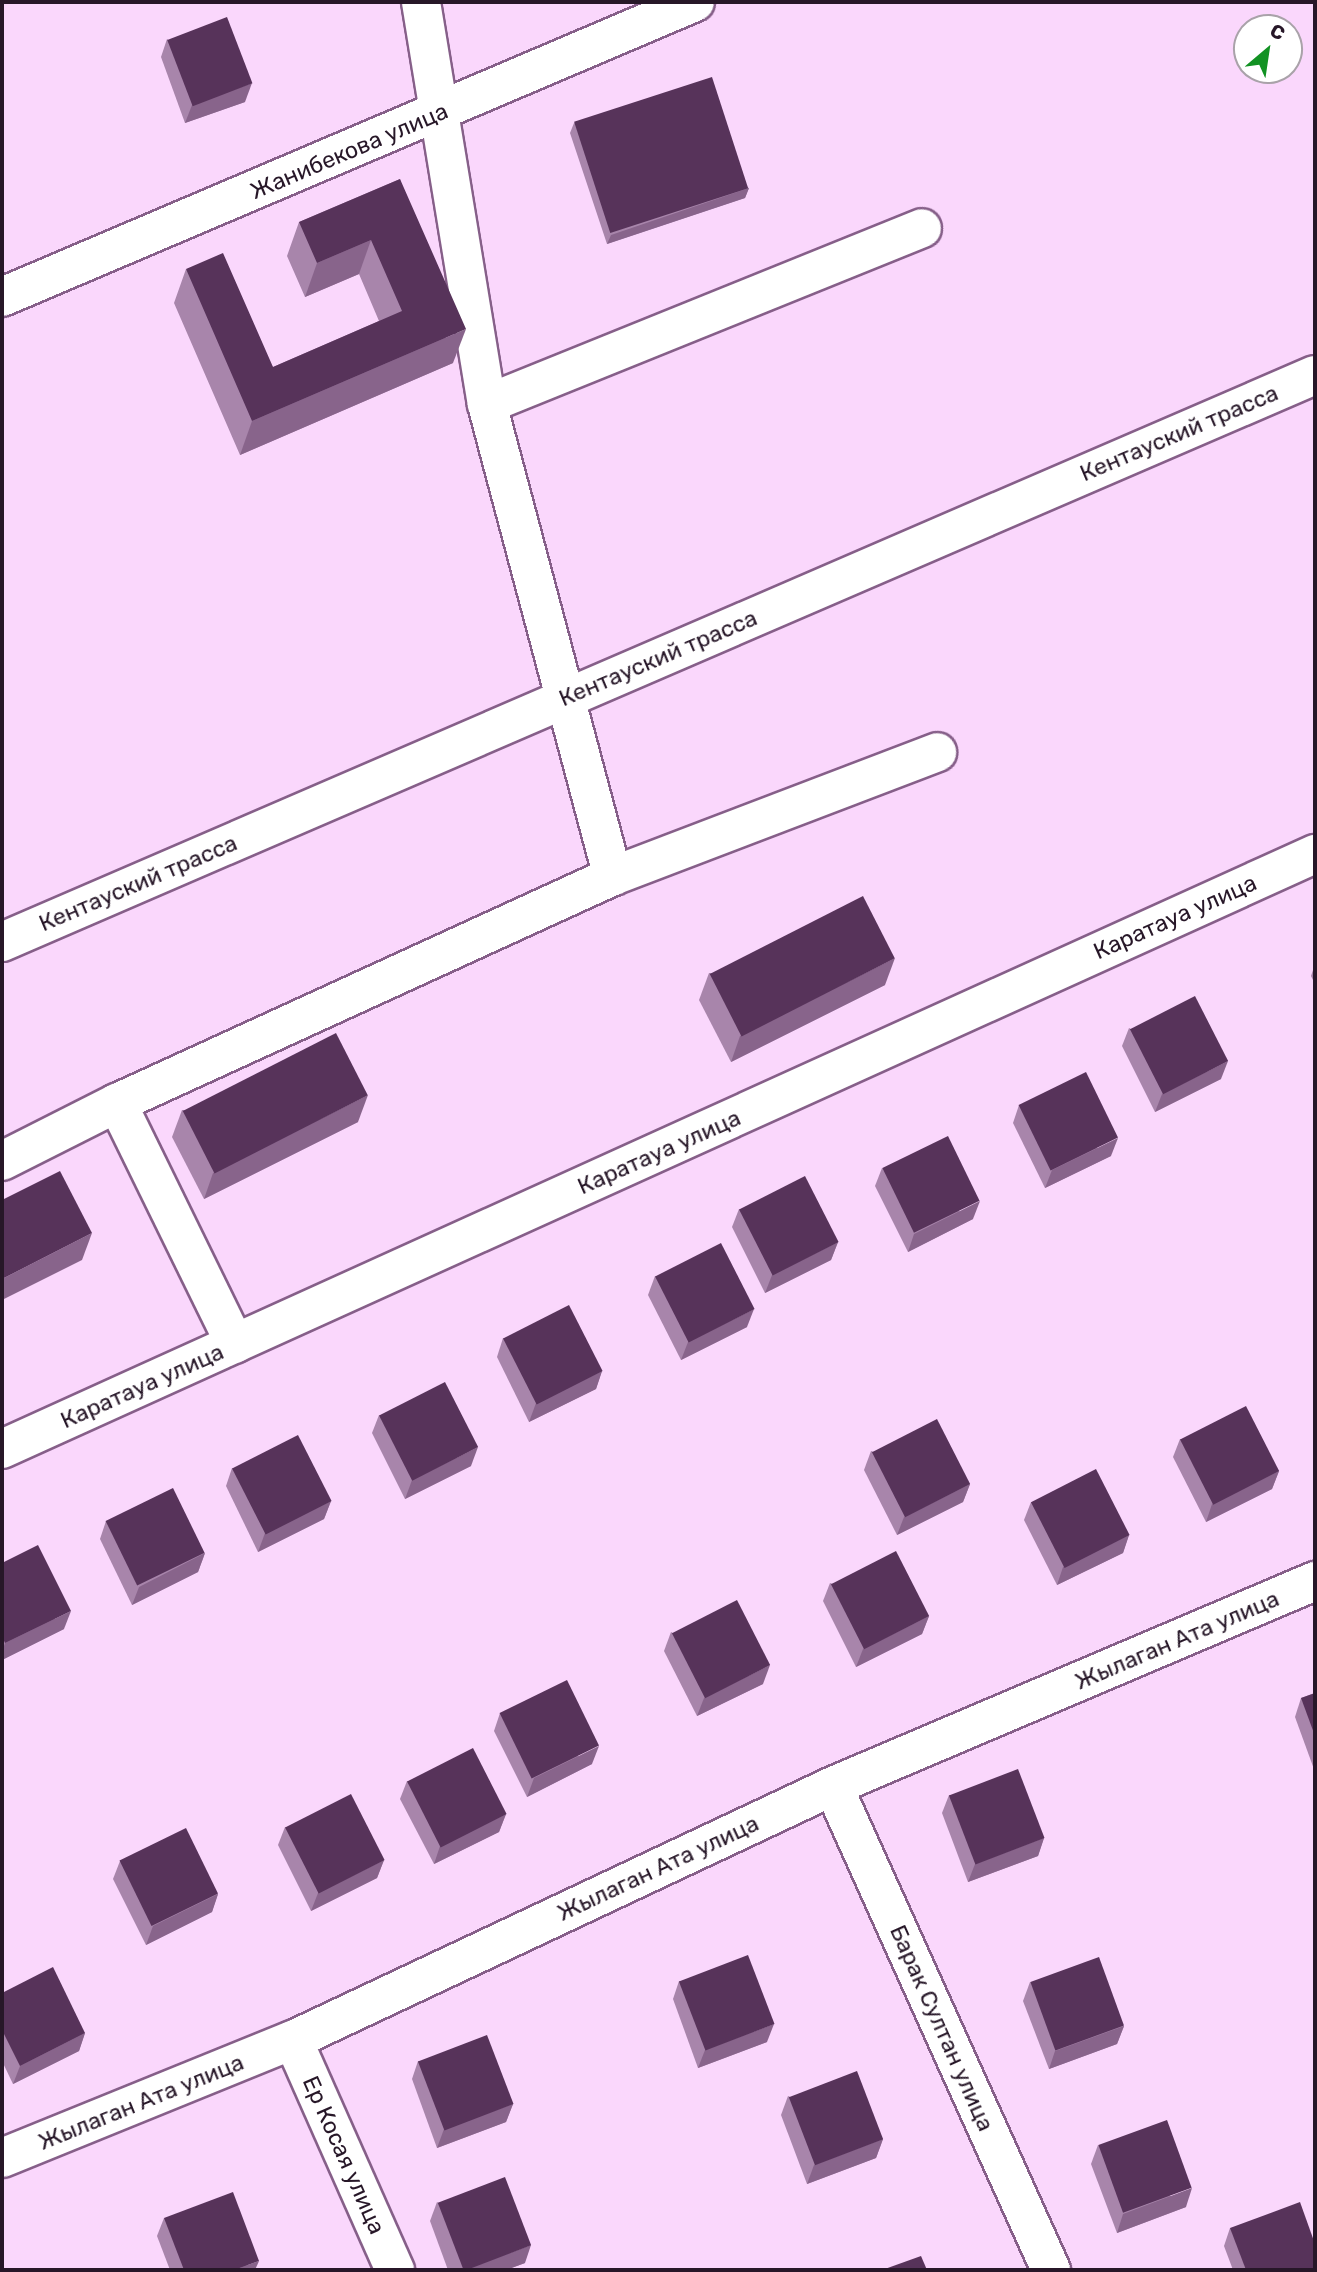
<!DOCTYPE html>
<meta charset="utf-8">
<style>
body{margin:0}
#map{position:relative;width:1317px;height:2272px;overflow:hidden;background:#fad7fc;font-family:Rubik,sans-serif}
div>[style]{position:absolute}
.roads{filter:drop-shadow(2px 0 #865f89) drop-shadow(-2px 0 #865f89) drop-shadow(0 2px #865f89) drop-shadow(0 -2px #865f89)}
.minor>*{height:38px;margin:-19px;padding:0 19px;transform-origin:19px;border-radius:19px;background:#fff}
.major>*{height:38px;margin:-19px;padding:0 19px;transform-origin:19px;border-radius:19px;background:#fff}
.wall>*{inset:0;background:#a885ab}
.shaded-wall>*{inset:0;background:#88648b}
.building>*{inset:0;background:#57335a;transform-origin:0 0}
span{translate:-50% -50%;white-space:nowrap;text-align:center;line-height:1.15;-webkit-text-stroke:7px #fff;paint-order:stroke}
.street-label{font-size:23px;color:#271728}
.frame{position:absolute;inset:0;border:4px solid #271728;pointer-events:none}
.north{position:absolute;left:1233px;top:14px;width:70px;height:70px;box-sizing:border-box;background:#fff;border:2px solid #a9a2a9;border-radius:50%;rotate:29deg;font-size:19px;font-weight:700;line-height:28px;text-align:center;color:#271728}
.north::after{content:'';display:block;margin:auto;width:24px;height:32px;background:#129223;clip-path:polygon(50% 0,100% 100%,50% 72%,0 100%)}
</style>
<div id="map">
<div class="roads">
<div class="minor">
<div style="left:421px;top:2px;width:407px;rotate:80.7deg"></div>
<div style="left:487px;top:404px;width:489px;rotate:75.1deg"></div>
<div style="left:2px;top:297px;width:753px;rotate:-23.06deg"></div>
<div style="left:487px;top:404px;width:469px;rotate:-22deg"></div>
<div style="left:117px;top:1103px;width:268px;rotate:63.9deg"></div>
<div style="left:2px;top:1161px;width:129px;rotate:-26.8deg"></div>
<div style="left:117px;top:1103px;width:545px;rotate:-24.59deg"></div>
<div style="left:613px;top:876px;width:347px;rotate:-20.9deg"></div>
<div style="left:2px;top:1449px;width:1442px;rotate:-24.38deg"></div>
<div style="left:833px;top:1786px;width:531px;rotate:65.75deg"></div>
<div style="left:293px;top:2040px;width:252px;rotate:66.1deg"></div>
<div style="left:2px;top:2158px;width:314px;rotate:-22.1deg"></div>
<div style="left:293px;top:2040px;width:597px;rotate:-25.19deg"></div>
<div style="left:833px;top:1786px;width:524px;rotate:-23.04deg"></div>
</div>
<div class="major">
<div style="left:2px;top:942px;width:1430px;rotate:-23.36deg"></div>
</div>
</div>
<div class="wall">
<div style="clip-path:polygon(167px 39px,245px 102px,185px 123px,161px 57px)"></div>
<div style="clip-path:polygon(574px 123px,749px 188px,745px 198px,607px 244px,570px 133px)"></div>
<div style="clip-path:polygon(400px 179px,453px 363px,240px 455px,174px 303px,186px 269px,273px 367px,379px 321px,359px 274px,305px 297px,287px 256px,299px 222px)"></div>
<div style="clip-path:polygon(1315px 964px,1315px 984px,1311px 976px)"></div>
<div style="clip-path:polygon(709px 973px,885px 985px,731px 1062px,699px 1000px)"></div>
<div style="clip-path:polygon(1129px 1028px,1221px 1079px,1155px 1112px,1122px 1046px)"></div>
<div style="clip-path:polygon(1019px 1105px,1111px 1156px,1045px 1188px,1013px 1123px)"></div>
<div style="clip-path:polygon(182px 1110px,358px 1122px,204px 1199px,172px 1137px)"></div>
<div style="clip-path:polygon(882px 1168px,973px 1219px,908px 1252px,875px 1186px)"></div>
<div style="clip-path:polygon(739px 1209px,838px 1242px,831px 1260px,765px 1293px,732px 1227px)"></div>
<div style="clip-path:polygon(655px 1276px,747px 1327px,681px 1360px,648px 1295px)"></div>
<div style="clip-path:polygon(503px 1338px,602px 1371px,596px 1389px,529px 1422px,497px 1357px)"></div>
<div style="clip-path:polygon(379px 1415px,471px 1466px,405px 1499px,372px 1433px)"></div>
<div style="clip-path:polygon(1180px 1439px,1279px 1471px,1272px 1489px,1206px 1522px,1173px 1457px)"></div>
<div style="clip-path:polygon(871px 1451px,970px 1484px,963px 1502px,897px 1535px,864px 1470px)"></div>
<div style="clip-path:polygon(232px 1468px,331px 1501px,324px 1519px,258px 1552px,226px 1486px)"></div>
<div style="clip-path:polygon(1031px 1502px,1129px 1535px,1123px 1553px,1057px 1585px,1024px 1520px)"></div>
<div style="clip-path:polygon(106px 1521px,205px 1553px,198px 1572px,132px 1605px,100px 1539px)"></div>
<div style="clip-path:polygon(2px 1563px,64px 1629px,2px 1660px)"></div>
<div style="clip-path:polygon(830px 1583px,929px 1616px,922px 1634px,856px 1667px,823px 1601px)"></div>
<div style="clip-path:polygon(671px 1632px,763px 1684px,697px 1716px,664px 1651px)"></div>
<div style="clip-path:polygon(1315px 1693px,1315px 1772px,1295px 1717px,1301px 1698px)"></div>
<div style="clip-path:polygon(500px 1713px,592px 1764px,527px 1797px,494px 1731px)"></div>
<div style="clip-path:polygon(407px 1781px,506px 1814px,499px 1832px,434px 1864px,400px 1799px)"></div>
<div style="clip-path:polygon(949px 1795px,1044px 1838px,1038px 1856px,968px 1882px,942px 1813px)"></div>
<div style="clip-path:polygon(285px 1827px,384px 1860px,377px 1878px,311px 1911px,278px 1845px)"></div>
<div style="clip-path:polygon(120px 1861px,218px 1894px,212px 1912px,146px 1945px,113px 1879px)"></div>
<div style="clip-path:polygon(679px 1981px,767px 2042px,698px 2068px,673px 1999px)"></div>
<div style="clip-path:polygon(1030px 1982px,1124px 2026px,1117px 2044px,1049px 2069px,1023px 2001px)"></div>
<div style="clip-path:polygon(2px 1993px,85px 2033px,79px 2051px,13px 2084px,2px 2061px)"></div>
<div style="clip-path:polygon(418px 2061px,513px 2104px,506px 2122px,437px 2148px,412px 2079px)"></div>
<div style="clip-path:polygon(788px 2096px,883px 2139px,876px 2158px,807px 2184px,781px 2115px)"></div>
<div style="clip-path:polygon(1098px 2145px,1186px 2207px,1117px 2233px,1091px 2164px)"></div>
<div style="clip-path:polygon(437px 2202px,525px 2263px,506px 2270px,448px 2270px,430px 2221px)"></div>
<div style="clip-path:polygon(164px 2218px,255px 2270px,170px 2270px,157px 2236px)"></div>
<div style="clip-path:polygon(1230px 2228px,1315px 2270px,1233px 2270px,1224px 2246px)"></div>
</div>
<div class="shaded-wall">
<div style="clip-path:polygon(252px 83px,245px 102px,185px 123px,192px 105px)"></div>
<div style="clip-path:polygon(749px 188px,745px 198px,607px 244px,611px 235px)"></div>
<div style="clip-path:polygon(371px 240px,359px 274px,305px 297px,317px 263px)"></div>
<div style="clip-path:polygon(466px 329px,453px 363px,240px 455px,252px 421px)"></div>
<div style="clip-path:polygon(895px 958px,885px 985px,731px 1062px,740px 1036px)"></div>
<div style="clip-path:polygon(1228px 1061px,1221px 1079px,1155px 1112px,1162px 1094px)"></div>
<div style="clip-path:polygon(368px 1095px,358px 1122px,204px 1199px,213px 1173px)"></div>
<div style="clip-path:polygon(1118px 1138px,1111px 1156px,1045px 1188px,1052px 1170px)"></div>
<div style="clip-path:polygon(980px 1201px,973px 1219px,908px 1252px,914px 1234px)"></div>
<div style="clip-path:polygon(92px 1233px,82px 1260px,2px 1300px,2px 1279px)"></div>
<div style="clip-path:polygon(838px 1242px,831px 1260px,765px 1293px,772px 1275px)"></div>
<div style="clip-path:polygon(754px 1309px,747px 1327px,681px 1360px,688px 1342px)"></div>
<div style="clip-path:polygon(602px 1371px,596px 1389px,529px 1422px,536px 1403px)"></div>
<div style="clip-path:polygon(478px 1447px,471px 1466px,405px 1499px,412px 1480px)"></div>
<div style="clip-path:polygon(1279px 1471px,1272px 1489px,1206px 1522px,1212px 1504px)"></div>
<div style="clip-path:polygon(970px 1484px,963px 1502px,897px 1535px,904px 1517px)"></div>
<div style="clip-path:polygon(331px 1501px,324px 1519px,258px 1552px,265px 1533px)"></div>
<div style="clip-path:polygon(1129px 1535px,1123px 1553px,1057px 1585px,1063px 1567px)"></div>
<div style="clip-path:polygon(205px 1553px,198px 1572px,132px 1605px,139px 1587px)"></div>
<div style="clip-path:polygon(71px 1611px,64px 1629px,2px 1660px,2px 1652px,5px 1643px)"></div>
<div style="clip-path:polygon(929px 1616px,922px 1634px,856px 1667px,863px 1649px)"></div>
<div style="clip-path:polygon(770px 1665px,763px 1684px,697px 1716px,704px 1698px)"></div>
<div style="clip-path:polygon(599px 1746px,592px 1764px,527px 1797px,534px 1778px)"></div>
<div style="clip-path:polygon(506px 1814px,499px 1832px,434px 1864px,440px 1846px)"></div>
<div style="clip-path:polygon(1044px 1838px,1038px 1856px,968px 1882px,975px 1864px)"></div>
<div style="clip-path:polygon(384px 1860px,377px 1878px,311px 1911px,318px 1893px)"></div>
<div style="clip-path:polygon(218px 1894px,212px 1912px,146px 1945px,153px 1926px)"></div>
<div style="clip-path:polygon(774px 2024px,767px 2042px,698px 2068px,705px 2050px)"></div>
<div style="clip-path:polygon(1124px 2026px,1117px 2044px,1049px 2069px,1055px 2051px)"></div>
<div style="clip-path:polygon(85px 2033px,79px 2051px,13px 2084px,20px 2066px)"></div>
<div style="clip-path:polygon(513px 2104px,506px 2122px,437px 2148px,444px 2129px)"></div>
<div style="clip-path:polygon(883px 2139px,876px 2158px,807px 2184px,814px 2165px)"></div>
<div style="clip-path:polygon(1192px 2188px,1186px 2207px,1117px 2233px,1123px 2214px)"></div>
<div style="clip-path:polygon(531px 2245px,525px 2263px,506px 2270px,464px 2270px)"></div>
<div style="clip-path:polygon(259px 2261px,255px 2270px,234px 2270px)"></div>
</div>
<div class="building">
<div style="left:227px;top:17px;width:71px;height:64px;rotate:69deg"></div>
<div style="left:712px;top:77px;width:117px;height:145px;rotate:72deg"></div>
<div style="clip-path:polygon(400px 179px,466px 329px,252px 421px,186px 269px,223px 253px,273px 367px,402px 311px,371px 240px,317px 263px,299px 222px)"></div>
<div style="left:863px;top:896px;width:70px;height:172px;rotate:63deg"></div>
<div style="left:1195px;top:996px;width:73px;height:73px;rotate:63deg"></div>
<div style="left:336px;top:1033px;width:70px;height:172px;rotate:63deg"></div>
<div style="left:1086px;top:1072px;width:73px;height:75px;rotate:64deg"></div>
<div style="left:948px;top:1136px;width:72px;height:73px;rotate:64deg"></div>
<div style="clip-path:polygon(60px 1171px,92px 1233px,2px 1279px,2px 1200px)"></div>
<div style="left:805px;top:1176px;width:74px;height:74px;rotate:63deg"></div>
<div style="left:721px;top:1243px;width:74px;height:74px;rotate:63deg"></div>
<div style="left:569px;top:1305px;width:74px;height:74px;rotate:63deg"></div>
<div style="left:445px;top:1382px;width:73px;height:74px;rotate:63deg"></div>
<div style="left:1246px;top:1406px;width:73px;height:74px;rotate:63deg"></div>
<div style="left:937px;top:1419px;width:73px;height:73px;rotate:63deg"></div>
<div style="left:298px;top:1435px;width:74px;height:74px;rotate:63deg"></div>
<div style="left:1096px;top:1469px;width:74px;height:73px;rotate:63deg"></div>
<div style="left:173px;top:1488px;width:72px;height:75px;rotate:64deg"></div>
<div style="clip-path:polygon(38px 1545px,71px 1611px,5px 1643px,2px 1636px,2px 1563px)"></div>
<div style="left:896px;top:1551px;width:73px;height:73px;rotate:63deg"></div>
<div style="left:737px;top:1600px;width:73px;height:73px;rotate:63deg"></div>
<div style="left:567px;top:1680px;width:73px;height:75px;rotate:64deg"></div>
<div style="clip-path:polygon(1315px 1693px,1315px 1736px,1301px 1698px)"></div>
<div style="left:473px;top:1748px;width:74px;height:74px;rotate:63deg"></div>
<div style="left:1018px;top:1769px;width:74px;height:74px;rotate:69deg"></div>
<div style="left:351px;top:1794px;width:74px;height:74px;rotate:63deg"></div>
<div style="left:186px;top:1828px;width:73px;height:74px;rotate:64deg"></div>
<div style="left:748px;top:1955px;width:74px;height:74px;rotate:69deg"></div>
<div style="left:1099px;top:1957px;width:73px;height:73px;rotate:70deg"></div>
<div style="clip-path:polygon(53px 1967px,85px 2033px,20px 2066px,2px 2030px,2px 1993px)"></div>
<div style="left:487px;top:2035px;width:74px;height:74px;rotate:69deg"></div>
<div style="left:857px;top:2071px;width:73px;height:73px;rotate:69deg"></div>
<div style="left:1167px;top:2120px;width:72px;height:73px;rotate:70deg"></div>
<div style="left:505px;top:2177px;width:73px;height:72px;rotate:69deg"></div>
<div style="clip-path:polygon(233px 2192px,259px 2261px,234px 2270px,184px 2270px,164px 2218px)"></div>
<div style="clip-path:polygon(1300px 2202px,1315px 2244px,1315px 2270px,1246px 2270px,1230px 2228px)"></div>
<div style="clip-path:polygon(921px 2256px,927px 2270px,882px 2270px)"></div>
</div>
<div class="street-label">
<span style="left:349px;top:151px;rotate:-23deg">Жанибекова улица</span>
<span style="left:1179px;top:433px;rotate:-23deg">Кентауский трасса</span>
<span style="left:658px;top:658px;rotate:-23deg">Кентауский трасса</span>
<span style="left:138px;top:883px;rotate:-23deg">Кентауский трасса</span>
<span style="left:1175px;top:917px;rotate:-24deg">Каратауа улица</span>
<span style="left:659px;top:1152px;rotate:-24deg">Каратауа улица</span>
<span style="left:142px;top:1386px;rotate:-24deg">Каратауа улица</span>
<span style="left:1177px;top:1640px;rotate:-23deg">Жылаган Ата улица</span>
<span style="left:658px;top:1868px;rotate:-25deg">Жылаган Ата улица</span>
<span style="left:942px;top:2028px;rotate:66deg">Барак Султан улица</span>
<span style="left:141px;top:2102px;rotate:-22deg">Жылаган Ата улица</span>
<span style="left:344px;top:2155px;rotate:66deg">Ер Косая улица</span>
</div>
<div class="frame"></div>
<div class="north">С</div>
</div>
